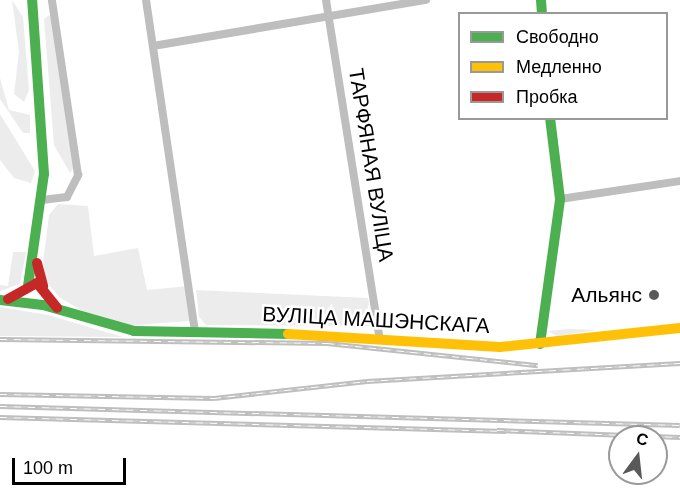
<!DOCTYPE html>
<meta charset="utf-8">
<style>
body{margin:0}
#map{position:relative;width:680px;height:497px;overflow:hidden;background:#fff;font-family:Helvetica,sans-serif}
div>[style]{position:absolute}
.green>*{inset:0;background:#ececec}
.street>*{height:8px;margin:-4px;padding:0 4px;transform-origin:4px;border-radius:4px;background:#bebebe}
.fast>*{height:10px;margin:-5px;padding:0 5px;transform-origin:5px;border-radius:5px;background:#4caf50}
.slow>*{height:10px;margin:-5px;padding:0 5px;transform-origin:5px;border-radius:5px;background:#ffc107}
.jam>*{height:10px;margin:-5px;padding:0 5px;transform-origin:5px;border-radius:5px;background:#c62828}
.rail>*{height:4.5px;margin-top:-2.25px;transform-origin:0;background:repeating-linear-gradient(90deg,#fff 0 7px,#bebebe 0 14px);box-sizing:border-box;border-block:2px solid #bebebe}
.dots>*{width:16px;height:16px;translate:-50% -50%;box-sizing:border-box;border:3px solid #fff;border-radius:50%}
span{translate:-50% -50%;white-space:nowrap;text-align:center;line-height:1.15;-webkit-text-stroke:5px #fff;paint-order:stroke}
.street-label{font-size:21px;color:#000}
.poi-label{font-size:21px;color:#000}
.right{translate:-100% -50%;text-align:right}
.legend{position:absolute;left:458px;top:12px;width:210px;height:108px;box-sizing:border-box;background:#fff;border:2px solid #999;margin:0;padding:8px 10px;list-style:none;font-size:18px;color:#000}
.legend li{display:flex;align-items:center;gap:12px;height:30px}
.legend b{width:30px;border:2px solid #999}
.north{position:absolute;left:608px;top:425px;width:60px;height:60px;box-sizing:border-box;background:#fff;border:2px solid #999;border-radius:50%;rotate:15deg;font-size:16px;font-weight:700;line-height:24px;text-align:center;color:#000}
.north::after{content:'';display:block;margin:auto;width:21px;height:27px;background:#595959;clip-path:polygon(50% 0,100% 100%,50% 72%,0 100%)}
.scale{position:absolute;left:12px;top:458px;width:114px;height:27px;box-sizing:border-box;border:3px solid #000;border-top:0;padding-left:8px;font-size:18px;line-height:21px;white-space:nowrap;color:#000;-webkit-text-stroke:4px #fff;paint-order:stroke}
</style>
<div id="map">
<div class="green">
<div style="clip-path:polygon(12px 0,23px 17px,29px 90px,24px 102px,14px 94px,19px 52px)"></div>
<div style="clip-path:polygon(51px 14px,74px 167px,70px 173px,54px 145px,44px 19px)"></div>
<div style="clip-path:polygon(0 78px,9px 110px,30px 115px,30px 133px,23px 133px,0 99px)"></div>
<div style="clip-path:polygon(0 114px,35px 171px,31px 183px,14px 178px,0 160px)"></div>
<div style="clip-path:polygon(58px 204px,88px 206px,94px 256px,138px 248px,147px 290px,188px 286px,189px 321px,124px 326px,91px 316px,59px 297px,46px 281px,43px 262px,49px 215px)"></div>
<div style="clip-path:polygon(13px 252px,26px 252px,20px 284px,0 291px,0 285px,8px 286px)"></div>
<div style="clip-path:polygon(196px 290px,368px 298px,372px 326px,206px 325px,199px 317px)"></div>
<div style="clip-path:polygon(0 307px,48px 315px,123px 337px,0 336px)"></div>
<div style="clip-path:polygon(569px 329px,597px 330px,557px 336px,548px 331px)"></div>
</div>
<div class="street">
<div style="left:146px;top:0;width:335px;rotate:81.6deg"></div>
<div style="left:326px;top:0;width:340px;rotate:81deg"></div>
<div style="left:153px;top:46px;width:277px;rotate:-9.6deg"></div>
<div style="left:560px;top:199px;width:121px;rotate:-8.5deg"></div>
<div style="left:42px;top:200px;width:25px;rotate:-7deg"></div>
<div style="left:67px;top:197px;width:25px;rotate:-63deg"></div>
<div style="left:78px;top:175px;width:177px;rotate:-98.5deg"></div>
</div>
<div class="fast">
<div style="left:541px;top:0;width:14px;rotate:86deg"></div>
<div style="left:28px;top:286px;width:113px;rotate:-81.9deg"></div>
<div style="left:44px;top:174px;width:174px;rotate:-93.9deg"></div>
<div style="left:0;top:300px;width:43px;rotate:6.6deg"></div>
<div style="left:43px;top:305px;width:95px;rotate:15.9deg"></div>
<div style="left:134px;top:331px;width:154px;rotate:1.1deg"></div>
<div style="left:540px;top:344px;width:146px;rotate:-82.1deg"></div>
<div style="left:560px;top:199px;width:82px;rotate:-97deg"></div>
</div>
<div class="slow">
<div style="left:288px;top:334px;width:212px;rotate:3.5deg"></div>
<div style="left:500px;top:347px;width:181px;rotate:-6deg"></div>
</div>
<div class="jam">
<div style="left:37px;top:263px;width:24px;rotate:75deg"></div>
<div style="left:8px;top:299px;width:33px;rotate:-29deg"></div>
<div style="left:37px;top:283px;width:32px;rotate:51deg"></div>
</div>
<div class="rail">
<div style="left:0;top:339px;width:327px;rotate:0.7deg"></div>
<div style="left:327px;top:343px;width:212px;rotate:6deg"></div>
<div style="left:0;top:394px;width:214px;rotate:1.1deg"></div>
<div style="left:214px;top:398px;width:154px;rotate:-6.3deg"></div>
<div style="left:367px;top:381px;width:314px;rotate:-3.3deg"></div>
<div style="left:0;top:406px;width:680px;rotate:1.6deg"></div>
<div style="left:0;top:417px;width:506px;rotate:1.58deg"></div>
<div style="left:497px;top:430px;width:183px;rotate:2.2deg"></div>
</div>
<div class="dots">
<div style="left:654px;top:295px;background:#595959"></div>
</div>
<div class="street-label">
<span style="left:371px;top:165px;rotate:81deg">ТАРФЯНАЯ ВУЛІЦА</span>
<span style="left:376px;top:320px;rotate:3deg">ВУЛІЦА МАШЭНСКАГА</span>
</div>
<div class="poi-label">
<span class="right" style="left:642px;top:295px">Альянс</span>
</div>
<ul class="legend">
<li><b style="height:8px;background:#4caf50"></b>Свободно</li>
<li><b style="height:8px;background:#ffc107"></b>Медленно</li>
<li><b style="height:8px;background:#c62828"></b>Пробка</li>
</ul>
<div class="north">С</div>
<div class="scale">100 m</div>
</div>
